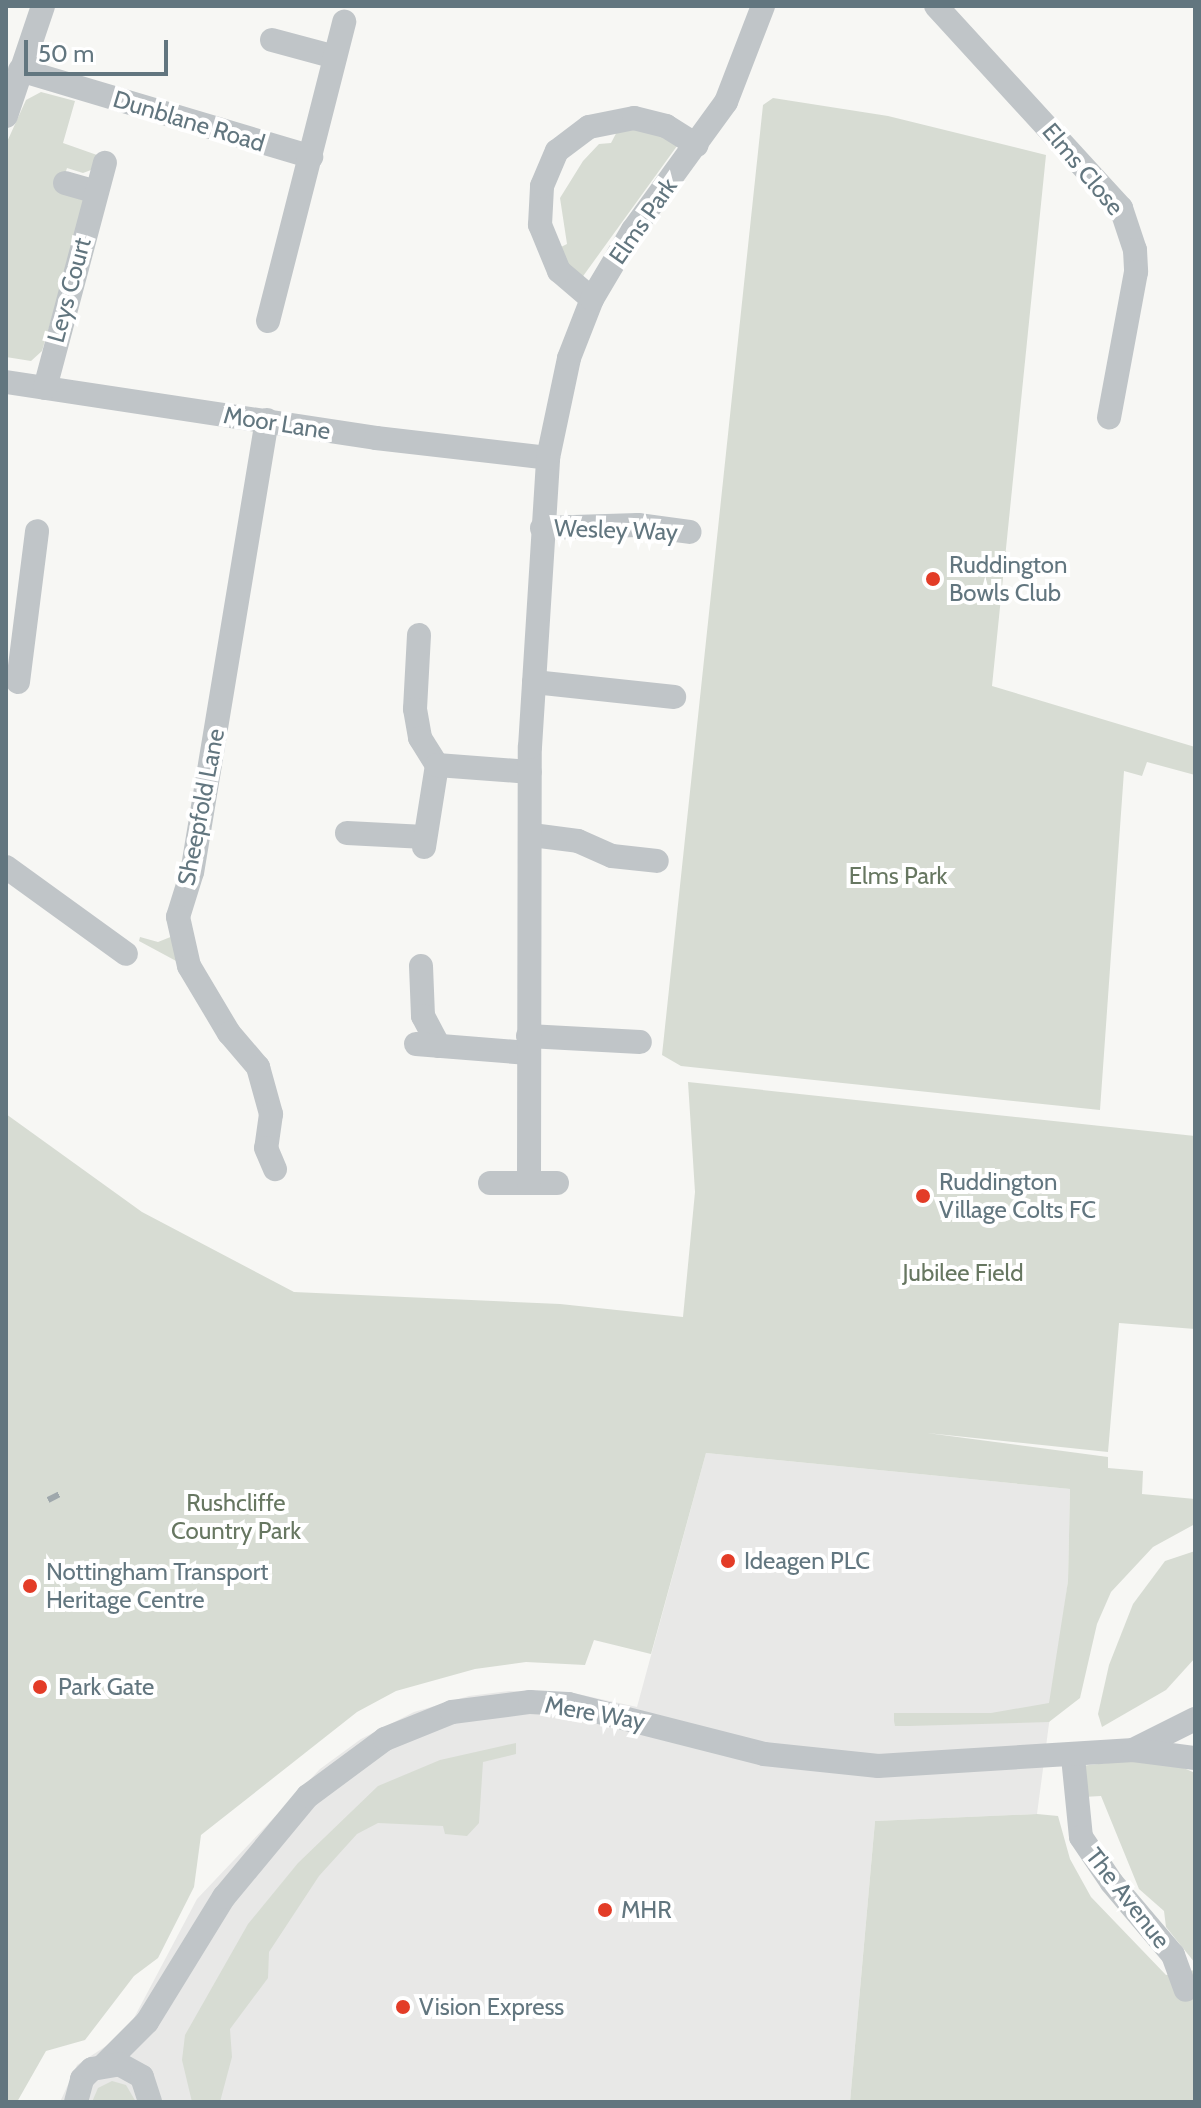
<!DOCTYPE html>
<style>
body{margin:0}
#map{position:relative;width:1201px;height:2108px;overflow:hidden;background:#f7f7f4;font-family:Cabin,sans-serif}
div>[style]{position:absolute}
.built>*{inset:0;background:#e8e8e7}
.green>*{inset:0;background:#d7dcd3}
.minor>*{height:24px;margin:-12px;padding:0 12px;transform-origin:12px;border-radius:12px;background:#c0c5c8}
.rail>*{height:6px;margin-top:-3px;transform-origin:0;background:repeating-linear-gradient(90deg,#9fa8ac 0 12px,transparent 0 18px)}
.dots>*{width:22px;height:22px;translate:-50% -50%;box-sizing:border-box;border:4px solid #fff;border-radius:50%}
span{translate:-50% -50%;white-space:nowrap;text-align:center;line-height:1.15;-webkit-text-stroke:8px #fff;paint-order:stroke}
.street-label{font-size:24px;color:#62767f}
.poi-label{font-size:24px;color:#62767f}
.left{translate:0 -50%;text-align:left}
.park-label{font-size:24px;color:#677761}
.frame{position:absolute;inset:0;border:8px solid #62767f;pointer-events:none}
.scale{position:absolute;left:24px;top:40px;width:144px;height:36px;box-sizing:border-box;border:4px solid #62767f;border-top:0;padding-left:10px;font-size:24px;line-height:28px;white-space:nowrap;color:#62767f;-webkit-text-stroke:6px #fff;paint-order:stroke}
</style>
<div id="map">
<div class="built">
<div style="clip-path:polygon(706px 1453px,1070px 1489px,1068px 1581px,1037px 1814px,875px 1821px,850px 2102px,60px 2102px,77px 2065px,126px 2033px,197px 1899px,320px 1769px,361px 1739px,414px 1712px,469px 1696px,509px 1691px,573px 1693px,637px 1707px)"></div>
</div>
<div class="green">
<div style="clip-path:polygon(41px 92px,75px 101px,63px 143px,97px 155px,91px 170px,83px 173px,67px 168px,60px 190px,80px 195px,86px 202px,42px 351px,31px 361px,6px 357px,6px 144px,26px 100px)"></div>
<div style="clip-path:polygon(773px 98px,888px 116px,1046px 155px,992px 686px,1195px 747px,1195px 775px,1147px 762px,1142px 776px,1124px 771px,1100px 1110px,681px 1066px,662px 1055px,763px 105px)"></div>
<div style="clip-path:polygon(620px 126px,653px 127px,677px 146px,581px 279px,555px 250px,567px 244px,560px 198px,583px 161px,599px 144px,611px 143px)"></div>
<div style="clip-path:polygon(173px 936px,178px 962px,139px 941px,140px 937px,158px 942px)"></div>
<div style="clip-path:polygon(688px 1082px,1195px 1136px,1195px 1329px,1119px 1323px,1108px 1452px,927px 1433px,1108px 1457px,1108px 1468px,1143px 1471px,1142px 1494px,1195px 1499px,1195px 1524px,1153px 1547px,1111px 1592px,1097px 1624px,1080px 1698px,1049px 1722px,909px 1726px,895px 1726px,894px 1721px,894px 1713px,991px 1713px,1049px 1703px,1068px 1581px,1070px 1489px,706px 1453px,651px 1654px,594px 1640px,585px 1665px,526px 1662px,475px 1669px,396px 1691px,357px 1712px,201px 1835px,194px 1887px,158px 1958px,134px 1976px,85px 2040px,46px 2051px,17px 2102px,6px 2102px,6px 1114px,142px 1212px,294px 1292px,560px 1304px,683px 1317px,695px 1192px)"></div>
<div style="clip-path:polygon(1195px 1551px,1195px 1658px,1166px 1690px,1102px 1727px,1098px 1714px,1109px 1665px,1133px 1604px,1165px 1561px)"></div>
<div style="clip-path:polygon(516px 1743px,516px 1754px,483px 1762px,479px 1823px,467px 1836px,445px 1834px,443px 1826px,378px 1823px,357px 1834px,319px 1876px,269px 1952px,268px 1978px,230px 2029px,232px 2057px,220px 2102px,192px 2102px,182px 2060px,185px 2035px,248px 1924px,298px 1863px,378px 1786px,440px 1760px)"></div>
<div style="clip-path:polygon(1142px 1759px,1168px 1761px,1195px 1773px,1195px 1963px,1166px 1927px,1164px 1911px,1139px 1889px,1101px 1796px,1083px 1797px,1081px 1766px)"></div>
<div style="clip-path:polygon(1037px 1814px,1058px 1816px,1070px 1859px,1091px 1897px,1166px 1975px,1195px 1970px,1195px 2102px,850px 2102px,875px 1821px)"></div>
<div style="clip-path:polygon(112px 2081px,126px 2085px,136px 2102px,92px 2102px,98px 2088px)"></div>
</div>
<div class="minor">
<div style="left:936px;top:6px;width:274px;rotate:47.5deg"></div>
<div style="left:1121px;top:208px;width:44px;rotate:71.6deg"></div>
<div style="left:1135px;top:250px;width:22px;rotate:87deg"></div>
<div style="left:1136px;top:272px;width:148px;rotate:100.5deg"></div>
<div style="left:272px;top:40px;width:65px;rotate:15.1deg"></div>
<div style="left:20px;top:70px;width:304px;rotate:16.6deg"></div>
<div style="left:6px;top:116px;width:116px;rotate:-71.4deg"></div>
<div style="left:65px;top:183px;width:32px;rotate:16deg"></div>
<div style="left:592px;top:299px;width:43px;rotate:-139.7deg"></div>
<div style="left:559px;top:271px;width:50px;rotate:-112.4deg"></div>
<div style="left:540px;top:225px;width:39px;rotate:-87deg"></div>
<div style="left:542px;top:186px;width:38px;rotate:-67deg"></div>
<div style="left:557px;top:151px;width:40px;rotate:-37deg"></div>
<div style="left:589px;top:127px;width:46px;rotate:-11.3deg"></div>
<div style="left:634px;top:118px;width:33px;rotate:14deg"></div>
<div style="left:666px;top:126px;width:36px;rotate:32deg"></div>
<div style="left:268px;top:321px;width:309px;rotate:-75.7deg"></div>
<div style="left:6px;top:382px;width:374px;rotate:8.6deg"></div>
<div style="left:376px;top:438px;width:173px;rotate:6.6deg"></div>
<div style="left:45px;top:388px;width:233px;rotate:-75.1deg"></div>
<div style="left:267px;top:420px;width:458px;rotate:99.4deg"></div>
<div style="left:192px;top:872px;width:47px;rotate:107.3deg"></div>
<div style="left:178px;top:917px;width:50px;rotate:77.3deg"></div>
<div style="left:189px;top:966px;width:78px;rotate:59.2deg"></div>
<div style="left:229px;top:1033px;width:45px;rotate:49.5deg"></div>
<div style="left:258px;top:1067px;width:49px;rotate:74.5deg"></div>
<div style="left:271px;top:1114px;width:34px;rotate:98deg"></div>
<div style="left:266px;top:1148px;width:23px;rotate:67deg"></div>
<div style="left:542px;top:528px;width:96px;rotate:-1.8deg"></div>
<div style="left:638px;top:525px;width:52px;rotate:7.7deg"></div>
<div style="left:419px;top:635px;width:74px;rotate:93.1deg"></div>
<div style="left:415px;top:709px;width:29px;rotate:80deg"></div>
<div style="left:420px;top:738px;width:32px;rotate:58deg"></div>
<div style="left:18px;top:682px;width:152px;rotate:-82.8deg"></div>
<div style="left:534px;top:682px;width:141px;rotate:6.1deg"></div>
<div style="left:347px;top:833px;width:78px;rotate:2.9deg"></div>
<div style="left:532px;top:835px;width:46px;rotate:7.4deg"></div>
<div style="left:578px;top:841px;width:37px;rotate:24deg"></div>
<div style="left:612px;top:856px;width:45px;rotate:6.3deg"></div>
<div style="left:424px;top:847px;width:83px;rotate:-81deg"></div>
<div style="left:437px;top:765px;width:93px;rotate:4.3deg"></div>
<div style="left:6px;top:867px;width:148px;rotate:35.9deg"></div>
<div style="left:421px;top:966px;width:50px;rotate:87.7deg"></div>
<div style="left:423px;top:1016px;width:34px;rotate:62deg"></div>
<div style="left:528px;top:1036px;width:112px;rotate:3.1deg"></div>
<div style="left:416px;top:1044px;width:113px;rotate:4.6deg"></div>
<div style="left:490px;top:1183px;width:67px"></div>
<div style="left:529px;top:1183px;width:436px;rotate:-89.9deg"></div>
<div style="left:530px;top:747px;width:290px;rotate:-86.4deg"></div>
<div style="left:548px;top:458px;width:102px;rotate:-78.1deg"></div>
<div style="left:569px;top:358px;width:63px;rotate:-68.7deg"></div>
<div style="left:592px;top:299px;width:80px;rotate:-59.3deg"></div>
<div style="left:633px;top:230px;width:158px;rotate:-54deg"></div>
<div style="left:726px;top:102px;width:103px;rotate:-68.9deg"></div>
<div style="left:1135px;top:1749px;width:67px;rotate:-26.6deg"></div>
<div style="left:1073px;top:1757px;width:80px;rotate:84.3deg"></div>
<div style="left:1081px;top:1837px;width:55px;rotate:56deg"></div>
<div style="left:1112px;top:1883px;width:94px;rotate:49.7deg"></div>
<div style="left:1173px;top:1955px;width:37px;rotate:70deg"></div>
<div style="left:105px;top:2064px;width:59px;rotate:-45deg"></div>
<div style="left:147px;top:2022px;width:147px;rotate:-58.4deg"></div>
<div style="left:224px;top:1897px;width:131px;rotate:-50.3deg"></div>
<div style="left:308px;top:1796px;width:96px;rotate:-36.5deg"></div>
<div style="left:385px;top:1739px;width:72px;rotate:-21.9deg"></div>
<div style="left:452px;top:1712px;width:79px;rotate:-7.3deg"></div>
<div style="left:530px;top:1702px;width:38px;rotate:3deg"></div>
<div style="left:568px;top:1704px;width:202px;rotate:14.3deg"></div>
<div style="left:764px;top:1754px;width:115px;rotate:6deg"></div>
<div style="left:878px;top:1766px;width:256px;rotate:-3.6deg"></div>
<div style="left:1133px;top:1750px;width:63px;rotate:7.4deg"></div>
<div style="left:76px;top:2102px;width:24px;rotate:-75deg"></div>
<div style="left:82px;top:2079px;width:14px;rotate:-45deg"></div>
<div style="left:92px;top:2069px;width:27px;rotate:-10deg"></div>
<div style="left:119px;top:2064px;width:26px;rotate:29deg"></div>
<div style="left:142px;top:2077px;width:26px;rotate:72deg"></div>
</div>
<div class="rail">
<div style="left:48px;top:1500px;width:13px;rotate:-27deg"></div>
</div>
<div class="dots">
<div style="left:933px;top:579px;background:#e33c27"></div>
<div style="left:923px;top:1196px;background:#e33c27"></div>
<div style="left:728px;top:1561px;background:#e33c27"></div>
<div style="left:30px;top:1586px;background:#e33c27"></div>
<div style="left:40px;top:1687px;background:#e33c27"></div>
<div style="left:605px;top:1910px;background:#e33c27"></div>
<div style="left:403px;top:2007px;background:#e33c27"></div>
</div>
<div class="street-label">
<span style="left:189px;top:121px;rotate:17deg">Dunblane Road</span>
<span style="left:1083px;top:169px;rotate:50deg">Elms Close</span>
<span style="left:643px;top:221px;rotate:-55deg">Elms Park</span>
<span style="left:69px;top:290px;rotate:-75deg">Leys Court</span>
<span style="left:277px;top:423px;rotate:9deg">Moor Lane</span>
<span style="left:616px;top:530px;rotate:2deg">Wesley Way</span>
<span style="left:201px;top:807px;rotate:-79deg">Sheepfold Lane</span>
<span style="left:595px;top:1713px;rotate:10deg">Mere Way</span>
<span style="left:1128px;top:1898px;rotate:52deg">The Avenue</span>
</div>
<div class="poi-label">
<span class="left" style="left:949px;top:579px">Ruddington<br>Bowls Club</span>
<span class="left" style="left:939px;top:1196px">Ruddington<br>Village Colts FC</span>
<span class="left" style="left:744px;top:1561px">Ideagen PLC</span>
<span class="left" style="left:46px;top:1586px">Nottingham Transport<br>Heritage Centre</span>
<span class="left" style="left:58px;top:1687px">Park Gate</span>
<span class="left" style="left:621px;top:1910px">MHR</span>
<span class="left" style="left:419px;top:2007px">Vision Express</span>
</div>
<div class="park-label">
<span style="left:898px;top:876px">Elms Park</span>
<span style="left:963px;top:1273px">Jubilee Field</span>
<span style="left:236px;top:1517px">Rushcliffe<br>Country Park</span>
</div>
<div class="frame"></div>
<div class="scale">50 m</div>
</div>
